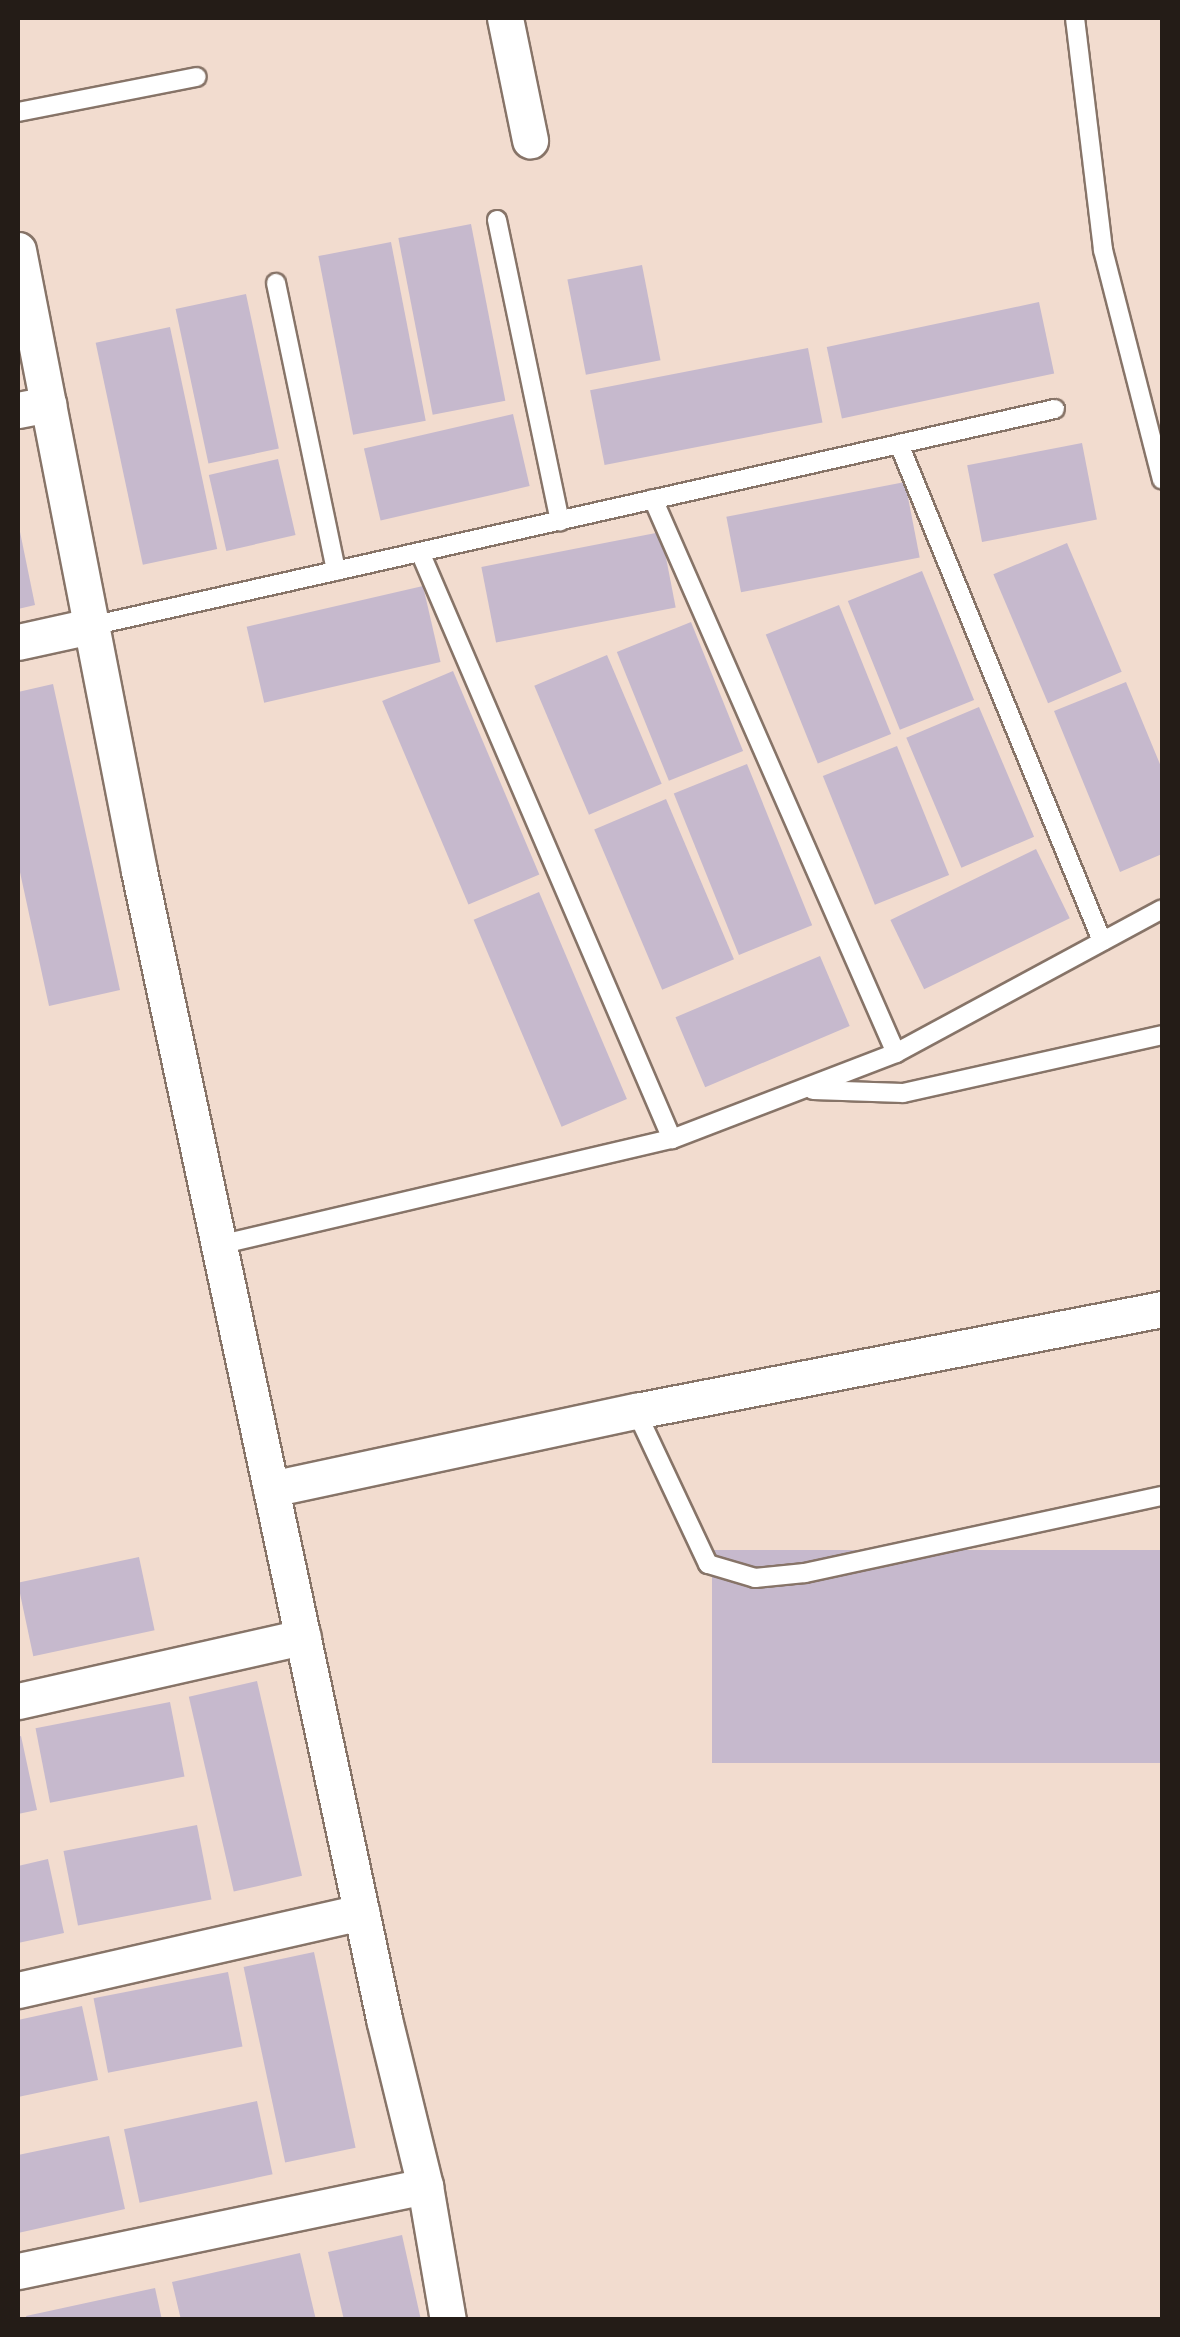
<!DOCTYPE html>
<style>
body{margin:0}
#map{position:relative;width:1180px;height:2337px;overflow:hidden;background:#f2dccf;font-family:Karla,sans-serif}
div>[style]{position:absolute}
.building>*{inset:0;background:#c6b9cd;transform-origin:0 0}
.roads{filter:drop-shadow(2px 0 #877468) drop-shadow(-2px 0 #877468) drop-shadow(0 2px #877468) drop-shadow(0 -2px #877468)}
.lane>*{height:18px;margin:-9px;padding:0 9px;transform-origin:9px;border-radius:9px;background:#fff}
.street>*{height:35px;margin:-17.5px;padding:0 17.5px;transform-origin:17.5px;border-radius:17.5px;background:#fff}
span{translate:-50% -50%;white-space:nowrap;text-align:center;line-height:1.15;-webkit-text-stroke:8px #f2dccf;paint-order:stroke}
.frame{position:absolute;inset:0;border:20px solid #241c17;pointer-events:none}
</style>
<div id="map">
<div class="building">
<div style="left:471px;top:224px;width:180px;height:74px;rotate:79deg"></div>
<div style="left:391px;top:242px;width:182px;height:74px;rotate:79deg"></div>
<div style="left:642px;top:265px;width:97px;height:76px;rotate:79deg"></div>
<div style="left:246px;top:294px;width:158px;height:72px;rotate:78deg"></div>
<div style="left:1039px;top:302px;width:73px;height:217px;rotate:78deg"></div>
<div style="left:170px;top:327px;width:227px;height:76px;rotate:78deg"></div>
<div style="left:808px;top:348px;width:76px;height:222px;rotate:79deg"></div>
<div style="left:513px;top:414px;width:74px;height:153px;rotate:77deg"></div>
<div style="left:1082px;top:443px;width:78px;height:117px;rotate:79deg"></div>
<div style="left:278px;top:459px;width:78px;height:71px;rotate:77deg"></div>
<div style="left:905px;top:482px;width:77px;height:182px;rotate:79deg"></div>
<div style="clip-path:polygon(19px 527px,35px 605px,18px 609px,18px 528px)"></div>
<div style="left:661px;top:532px;width:77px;height:183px;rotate:79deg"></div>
<div style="left:1067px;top:543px;width:140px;height:80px;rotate:67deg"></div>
<div style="left:922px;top:571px;width:139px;height:80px;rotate:68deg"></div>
<div style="left:423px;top:586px;width:78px;height:181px;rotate:77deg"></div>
<div style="left:839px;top:605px;width:139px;height:79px;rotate:68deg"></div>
<div style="left:691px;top:622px;width:139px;height:80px;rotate:68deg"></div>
<div style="left:607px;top:655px;width:140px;height:79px;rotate:67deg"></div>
<div style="left:453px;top:671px;width:221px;height:77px;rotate:67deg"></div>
<div style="clip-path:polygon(1126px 682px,1162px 769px,1162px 854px,1120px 872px,1054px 711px)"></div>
<div style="clip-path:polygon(53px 684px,120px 990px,49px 1006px,18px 863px,18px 692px)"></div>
<div style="left:979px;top:707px;width:141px;height:79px;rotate:67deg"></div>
<div style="left:897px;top:746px;width:139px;height:80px;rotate:68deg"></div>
<div style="left:747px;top:764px;width:174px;height:79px;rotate:68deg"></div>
<div style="left:666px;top:799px;width:174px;height:78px;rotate:67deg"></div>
<div style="left:1036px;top:849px;width:77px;height:162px;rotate:64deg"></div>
<div style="left:539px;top:892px;width:225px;height:71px;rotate:67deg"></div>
<div style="left:820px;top:956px;width:76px;height:157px;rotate:67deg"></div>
<div style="left:1162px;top:1550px;width:213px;height:450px;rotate:90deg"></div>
<div style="left:139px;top:1557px;width:75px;height:124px;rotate:78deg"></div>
<div style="left:257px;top:1681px;width:200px;height:70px;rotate:77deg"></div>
<div style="left:170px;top:1702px;width:76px;height:137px;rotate:79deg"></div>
<div style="clip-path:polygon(21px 1736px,37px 1810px,18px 1814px,18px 1737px)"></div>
<div style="left:197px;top:1825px;width:76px;height:136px;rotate:79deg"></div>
<div style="clip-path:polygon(48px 1859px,64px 1933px,18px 1943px,18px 1866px)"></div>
<div style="left:314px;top:1952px;width:200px;height:72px;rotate:78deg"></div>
<div style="left:228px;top:1972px;width:76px;height:137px;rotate:79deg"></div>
<div style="clip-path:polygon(82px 2006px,98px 2080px,18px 2097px,18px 2020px)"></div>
<div style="left:257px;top:2101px;width:75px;height:136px;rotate:78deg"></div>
<div style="clip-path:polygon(109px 2136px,125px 2209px,18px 2233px,18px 2155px)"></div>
<div style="clip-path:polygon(402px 2235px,421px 2320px,344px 2320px,328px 2252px)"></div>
<div style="clip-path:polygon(300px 2253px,316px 2320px,181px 2320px,172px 2282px)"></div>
<div style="clip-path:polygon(155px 2288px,162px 2320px,27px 2320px,26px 2316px)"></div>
</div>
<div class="roads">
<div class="lane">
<div style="left:1075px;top:18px;width:234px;rotate:83.1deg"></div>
<div style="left:1103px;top:250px;width:237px;rotate:75.6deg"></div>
<div style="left:18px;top:112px;width:182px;rotate:-11.1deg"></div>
<div style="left:497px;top:220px;width:308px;rotate:78.2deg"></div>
<div style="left:276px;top:283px;width:294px;rotate:78.2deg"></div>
<div style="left:899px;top:444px;width:537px;rotate:67.78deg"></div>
<div style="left:653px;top:499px;width:605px;rotate:66.32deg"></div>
<div style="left:420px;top:552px;width:639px;rotate:66.77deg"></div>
<div style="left:91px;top:626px;width:988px;rotate:-12.69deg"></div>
<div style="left:813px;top:1090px;width:90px;rotate:1.9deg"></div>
<div style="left:903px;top:1093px;width:265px;rotate:-12.6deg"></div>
<div style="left:219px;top:1245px;width:465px;rotate:-13.2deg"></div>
<div style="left:672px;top:1139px;width:240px;rotate:-21deg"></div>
<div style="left:896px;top:1053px;width:302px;rotate:-28.4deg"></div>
<div style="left:636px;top:1411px;width:169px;rotate:64.8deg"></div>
<div style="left:708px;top:1564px;width:49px;rotate:16.6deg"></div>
<div style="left:755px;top:1578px;width:50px;rotate:-5.7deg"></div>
<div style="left:805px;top:1573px;width:365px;rotate:-12.2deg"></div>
</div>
<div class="street">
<div style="left:505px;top:18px;width:125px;rotate:78.4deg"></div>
<div style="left:18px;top:250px;width:633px;rotate:78.97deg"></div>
<div style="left:139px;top:871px;width:1174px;rotate:77.95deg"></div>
<div style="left:384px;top:2019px;width:172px;rotate:76.2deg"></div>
<div style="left:425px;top:2186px;width:136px;rotate:80.3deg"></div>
<div style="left:18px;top:410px;width:31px;rotate:-11deg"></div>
<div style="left:18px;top:642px;width:75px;rotate:-12.4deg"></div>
<div style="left:271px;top:1489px;width:373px;rotate:-12.1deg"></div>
<div style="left:636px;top:1411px;width:536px;rotate:-10.97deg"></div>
<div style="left:18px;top:1701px;width:292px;rotate:-12.7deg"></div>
<div style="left:18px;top:1990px;width:352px;rotate:-12.8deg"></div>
<div style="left:18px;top:2271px;width:416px;rotate:-11.8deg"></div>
</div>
</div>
<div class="frame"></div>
</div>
